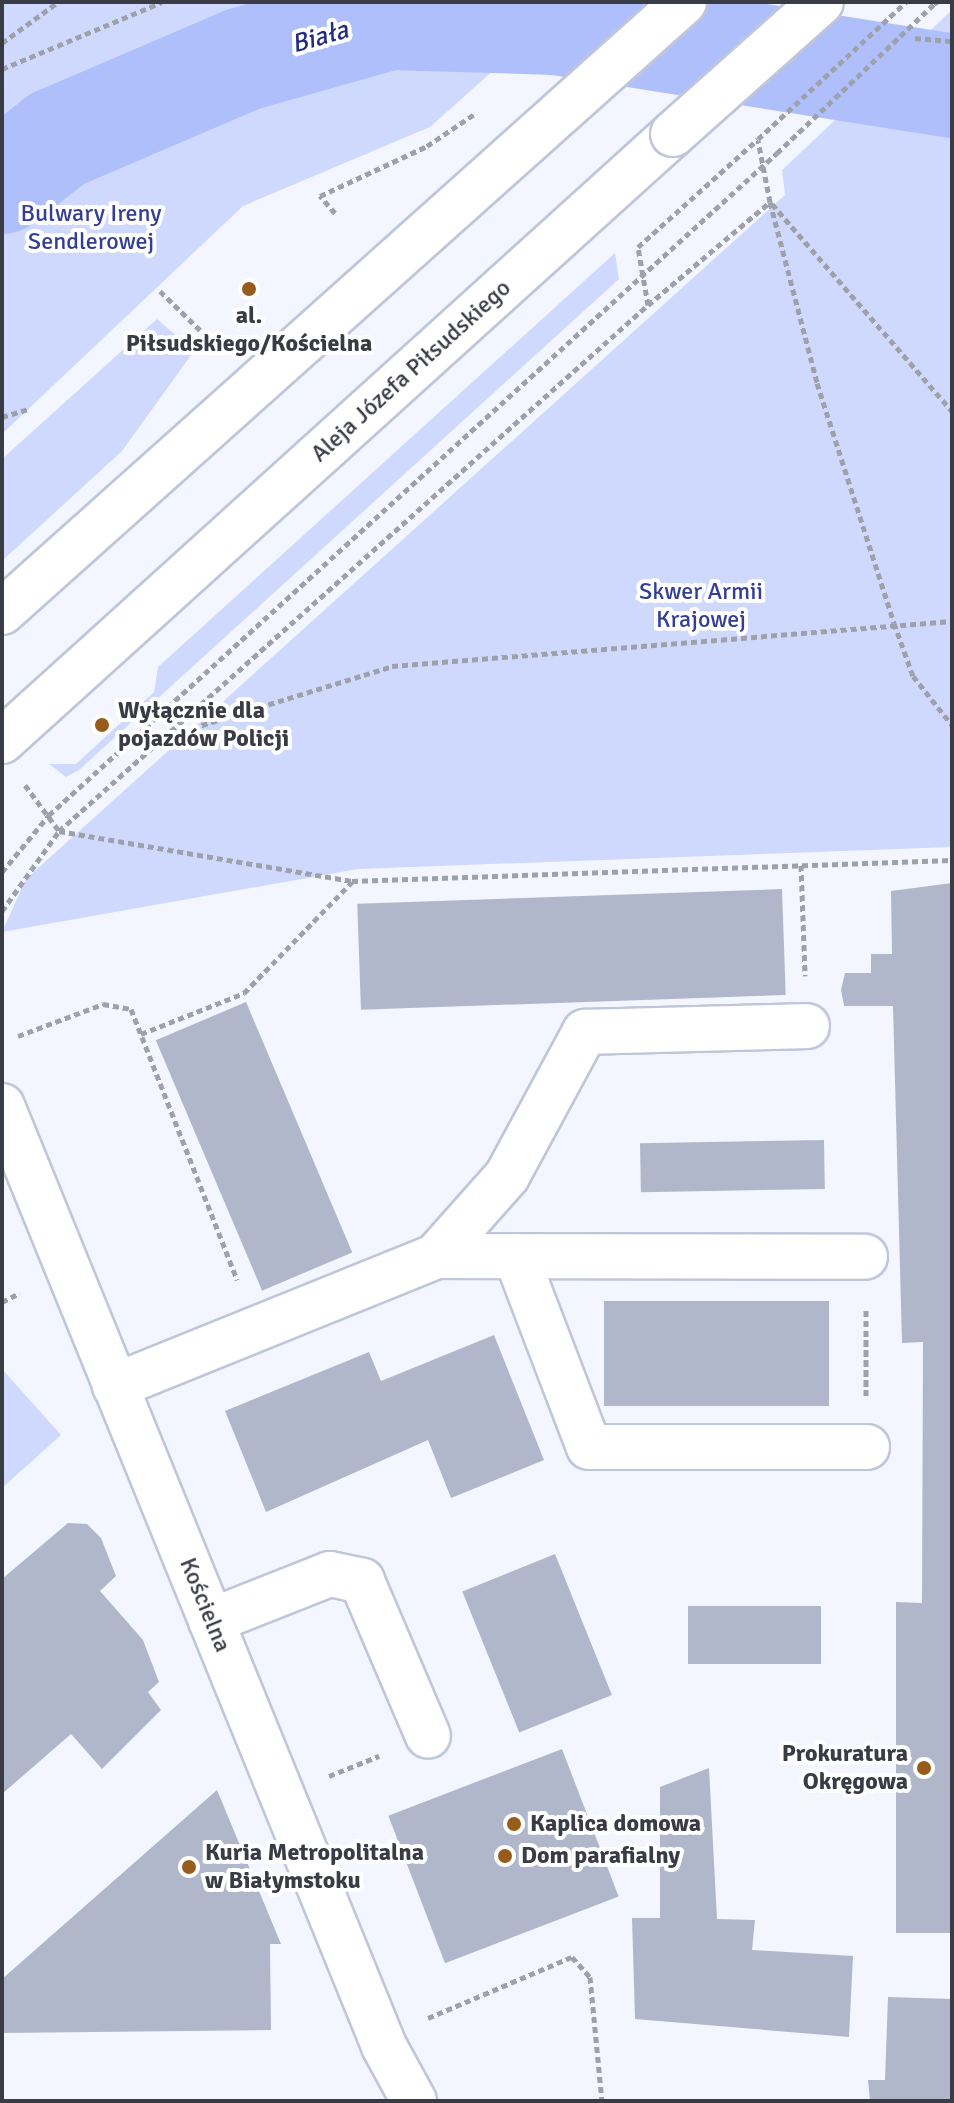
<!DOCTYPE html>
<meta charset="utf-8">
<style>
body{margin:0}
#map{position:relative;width:954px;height:2103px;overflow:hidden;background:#f4f6ff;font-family:Signika,sans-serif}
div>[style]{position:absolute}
.green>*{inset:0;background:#cfd9fe}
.river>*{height:104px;margin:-52px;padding:0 52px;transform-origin:52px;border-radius:52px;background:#afbffb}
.building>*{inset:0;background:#b1b7cb;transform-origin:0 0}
.path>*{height:5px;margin-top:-2.5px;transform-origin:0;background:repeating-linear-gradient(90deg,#9fa1aa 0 6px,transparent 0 10px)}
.roads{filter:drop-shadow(2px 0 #c0c6da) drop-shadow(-2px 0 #c0c6da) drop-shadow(0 2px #c0c6da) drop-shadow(0 -2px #c0c6da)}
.street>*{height:44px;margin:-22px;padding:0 22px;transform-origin:22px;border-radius:22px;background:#fff}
.secondary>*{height:44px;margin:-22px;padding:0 22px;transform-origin:22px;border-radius:22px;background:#fff}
.path-bridge>*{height:5px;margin-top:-2.5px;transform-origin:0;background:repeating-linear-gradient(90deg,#9fa1aa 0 6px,transparent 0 10px)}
.bridges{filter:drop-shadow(2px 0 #c0c6da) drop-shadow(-2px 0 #c0c6da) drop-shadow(0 2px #c0c6da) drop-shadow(0 -2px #c0c6da)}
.secondary-bridge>*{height:44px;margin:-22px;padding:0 22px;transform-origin:22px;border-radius:22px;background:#fff}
.dots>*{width:22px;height:22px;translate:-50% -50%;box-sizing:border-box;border:4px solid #fff;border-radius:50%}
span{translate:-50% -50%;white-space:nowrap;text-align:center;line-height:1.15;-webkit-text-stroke:8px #fff;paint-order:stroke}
.park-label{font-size:24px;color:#343f93}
.poi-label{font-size:24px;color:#3a3c45;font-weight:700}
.left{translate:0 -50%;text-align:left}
.right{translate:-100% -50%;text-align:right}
.street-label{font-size:24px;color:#3a3c45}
.water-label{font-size:26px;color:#252c7f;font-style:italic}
.frame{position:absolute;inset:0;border:4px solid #3a3c45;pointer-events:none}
</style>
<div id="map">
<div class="green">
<div style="clip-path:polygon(2px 2px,570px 2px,430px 127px,243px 206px,2px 434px)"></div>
<div style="clip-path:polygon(952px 10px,952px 847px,358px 869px,2px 932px,26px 879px,785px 195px,782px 170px)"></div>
<div style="clip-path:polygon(615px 253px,619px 279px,79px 770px,66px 777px,49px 764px,76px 764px,154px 692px,158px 667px)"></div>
<div style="clip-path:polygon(157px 319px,194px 351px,122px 451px,2px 561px,2px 459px)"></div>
<div style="clip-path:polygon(2px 1369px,61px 1435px,2px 1488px)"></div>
</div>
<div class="river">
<div style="left:2px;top:182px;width:70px;rotate:-38deg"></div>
<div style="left:57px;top:139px;width:203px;rotate:-23.2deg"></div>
<div style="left:244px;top:59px;width:151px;rotate:-15.8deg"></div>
<div style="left:389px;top:18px;width:166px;rotate:1.7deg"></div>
<div style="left:555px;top:23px;width:402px;rotate:9deg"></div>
</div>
<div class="building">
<div style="clip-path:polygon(952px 883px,952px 1933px,896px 1933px,896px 1602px,922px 1603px,923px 1342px,902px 1343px,893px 1006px,844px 1006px,841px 990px,845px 973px,871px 973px,871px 954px,892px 954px,891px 891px)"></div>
<div style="left:782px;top:889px;width:106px;height:425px;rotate:88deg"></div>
<div style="left:246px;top:1002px;width:272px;height:98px;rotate:67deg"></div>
<div style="left:824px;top:1140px;width:49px;height:184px;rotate:89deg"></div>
<div style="left:604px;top:1301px;width:225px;height:105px"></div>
<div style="clip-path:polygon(494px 1335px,544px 1460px,451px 1498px,428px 1440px,266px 1512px,225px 1411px,369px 1352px,381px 1381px)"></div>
<div style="clip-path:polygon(68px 1523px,87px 1524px,101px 1538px,116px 1576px,100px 1591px,143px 1640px,159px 1682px,148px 1692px,161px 1710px,102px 1769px,71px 1734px,2px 1794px,2px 1579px)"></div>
<div style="left:555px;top:1554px;width:152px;height:100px;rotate:68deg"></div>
<div style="left:688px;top:1606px;width:133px;height:58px"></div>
<div style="left:562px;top:1749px;width:158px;height:186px;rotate:69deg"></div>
<div style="clip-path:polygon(709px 1768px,717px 1919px,755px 1920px,752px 1950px,853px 1956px,849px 2037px,635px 2019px,632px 1918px,660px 1918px,660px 1787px)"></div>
<div style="clip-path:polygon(217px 1790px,281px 1944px,270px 1944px,271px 2030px,2px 2033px,2px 1979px)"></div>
<div style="clip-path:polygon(888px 1997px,952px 1999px,952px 2101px,870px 2101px,868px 2080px,885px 2080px)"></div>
</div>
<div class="path">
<div style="left:934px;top:4px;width:4px;rotate:-34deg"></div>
<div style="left:915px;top:38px;width:37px;rotate:5deg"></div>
<div style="left:2px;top:43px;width:69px;rotate:-36.2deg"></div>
<div style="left:2px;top:69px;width:173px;rotate:-22.7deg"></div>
<div style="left:770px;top:202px;width:187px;rotate:75.4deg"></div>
<div style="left:817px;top:383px;width:252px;rotate:72.2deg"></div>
<div style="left:894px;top:623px;width:56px;rotate:70.3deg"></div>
<div style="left:913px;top:676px;width:63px;rotate:51.5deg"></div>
<div style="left:772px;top:204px;width:274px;rotate:49deg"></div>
<div style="left:335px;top:213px;width:23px;rotate:-131deg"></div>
<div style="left:320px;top:196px;width:118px;rotate:-25deg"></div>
<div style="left:427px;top:146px;width:59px;rotate:-34deg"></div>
<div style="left:160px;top:291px;width:60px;rotate:44.3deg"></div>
<div style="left:648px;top:305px;width:160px;rotate:-40.2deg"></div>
<div style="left:770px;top:202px;width:63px;rotate:-101deg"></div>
<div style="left:2px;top:417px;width:28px;rotate:-17deg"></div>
<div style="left:173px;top:734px;width:229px;rotate:-17.2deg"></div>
<div style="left:392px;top:666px;width:562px;rotate:-4.59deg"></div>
<div style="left:25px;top:785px;width:57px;rotate:53.5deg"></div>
<div style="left:59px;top:831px;width:297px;rotate:9.7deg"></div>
<div style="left:352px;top:881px;width:600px;rotate:-2deg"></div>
<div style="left:801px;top:865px;width:111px;rotate:87.9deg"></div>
<div style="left:2px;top:872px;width:74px;rotate:-50.5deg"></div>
<div style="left:49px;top:815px;width:984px;rotate:-42.28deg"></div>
<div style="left:2px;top:911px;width:98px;rotate:-54.5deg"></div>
<div style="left:59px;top:831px;width:790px;rotate:-41.77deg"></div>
<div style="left:648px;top:305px;width:59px;rotate:-99.8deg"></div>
<div style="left:638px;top:247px;width:161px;rotate:-42deg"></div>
<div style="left:141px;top:1034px;width:111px;rotate:-21.7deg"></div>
<div style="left:244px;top:993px;width:155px;rotate:-45.8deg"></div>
<div style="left:18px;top:1036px;width:91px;rotate:-20.6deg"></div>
<div style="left:103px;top:1004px;width:28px;rotate:10deg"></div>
<div style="left:131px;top:1009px;width:291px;rotate:68.6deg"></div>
<div style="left:2px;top:1302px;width:20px;rotate:-27deg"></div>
<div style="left:866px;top:1310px;width:86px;rotate:90deg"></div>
<div style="left:329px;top:1776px;width:54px;rotate:-21.8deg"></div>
<div style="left:428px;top:2018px;width:156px;rotate:-23deg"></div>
<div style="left:572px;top:1957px;width:27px;rotate:48deg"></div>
<div style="left:590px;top:1977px;width:125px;rotate:84.5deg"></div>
</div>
<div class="roads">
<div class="street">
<div style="left:2px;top:1106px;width:1015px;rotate:67.88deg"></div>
<div style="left:384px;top:2046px;width:63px;rotate:61.4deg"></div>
<div style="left:436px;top:1256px;width:107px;rotate:-48.4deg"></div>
<div style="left:507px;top:1176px;width:164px;rotate:-61.6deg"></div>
<div style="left:585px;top:1032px;width:222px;rotate:-1.5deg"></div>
<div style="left:516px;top:1256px;width:204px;rotate:69.1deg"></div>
<div style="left:589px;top:1447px;width:278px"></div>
<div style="left:115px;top:1386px;width:346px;rotate:-22deg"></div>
<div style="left:436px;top:1256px;width:429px;rotate:0.1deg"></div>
<div style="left:211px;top:1621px;width:128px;rotate:-21.6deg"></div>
<div style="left:330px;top:1574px;width:33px;rotate:12deg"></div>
<div style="left:362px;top:1581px;width:168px;rotate:66.9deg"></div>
</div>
<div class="secondary">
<div style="left:2px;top:612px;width:915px;rotate:-41.81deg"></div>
<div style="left:2px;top:741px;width:905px;rotate:-42.13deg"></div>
</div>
</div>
<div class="path-bridge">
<div style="left:758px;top:139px;width:202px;rotate:-42.8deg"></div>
<div style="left:777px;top:153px;width:216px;rotate:-43.5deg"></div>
</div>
<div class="bridges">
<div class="secondary-bridge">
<div style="left:673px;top:134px;width:198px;rotate:-41.7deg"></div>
</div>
</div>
<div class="dots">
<div style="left:249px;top:289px;background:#975c1c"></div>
<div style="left:102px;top:725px;background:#975c1c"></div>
<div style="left:924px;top:1768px;background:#975c1c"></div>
<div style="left:514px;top:1824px;background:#975c1c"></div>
<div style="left:505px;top:1856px;background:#975c1c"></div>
<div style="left:189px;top:1867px;background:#975c1c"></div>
</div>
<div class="park-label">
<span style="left:91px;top:228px">Bulwary Ireny<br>Sendlerowej</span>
<span style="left:701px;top:606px">Skwer Armii<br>Krajowej</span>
</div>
<div class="poi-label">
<span style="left:249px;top:330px">al.<br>Piłsudskiego/Kościelna</span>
<span class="left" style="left:118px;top:725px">Wyłącznie dla<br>pojazdów Policji</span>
<span class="right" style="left:908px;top:1768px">Prokuratura<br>Okręgowa</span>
<span class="left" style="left:530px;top:1824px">Kaplica domowa</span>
<span class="left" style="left:205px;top:1867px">Kuria Metropolitalna<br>w Białymstoku</span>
<span class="left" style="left:521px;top:1856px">Dom parafialny</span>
</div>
<div class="street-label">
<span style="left:411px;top:371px;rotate:-42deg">Aleja Józefa Piłsudskiego</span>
<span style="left:205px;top:1605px;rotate:68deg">Kościelna</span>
</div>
<div class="water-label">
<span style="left:320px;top:38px;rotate:-16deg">Biała</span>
</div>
<div class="frame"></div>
</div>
